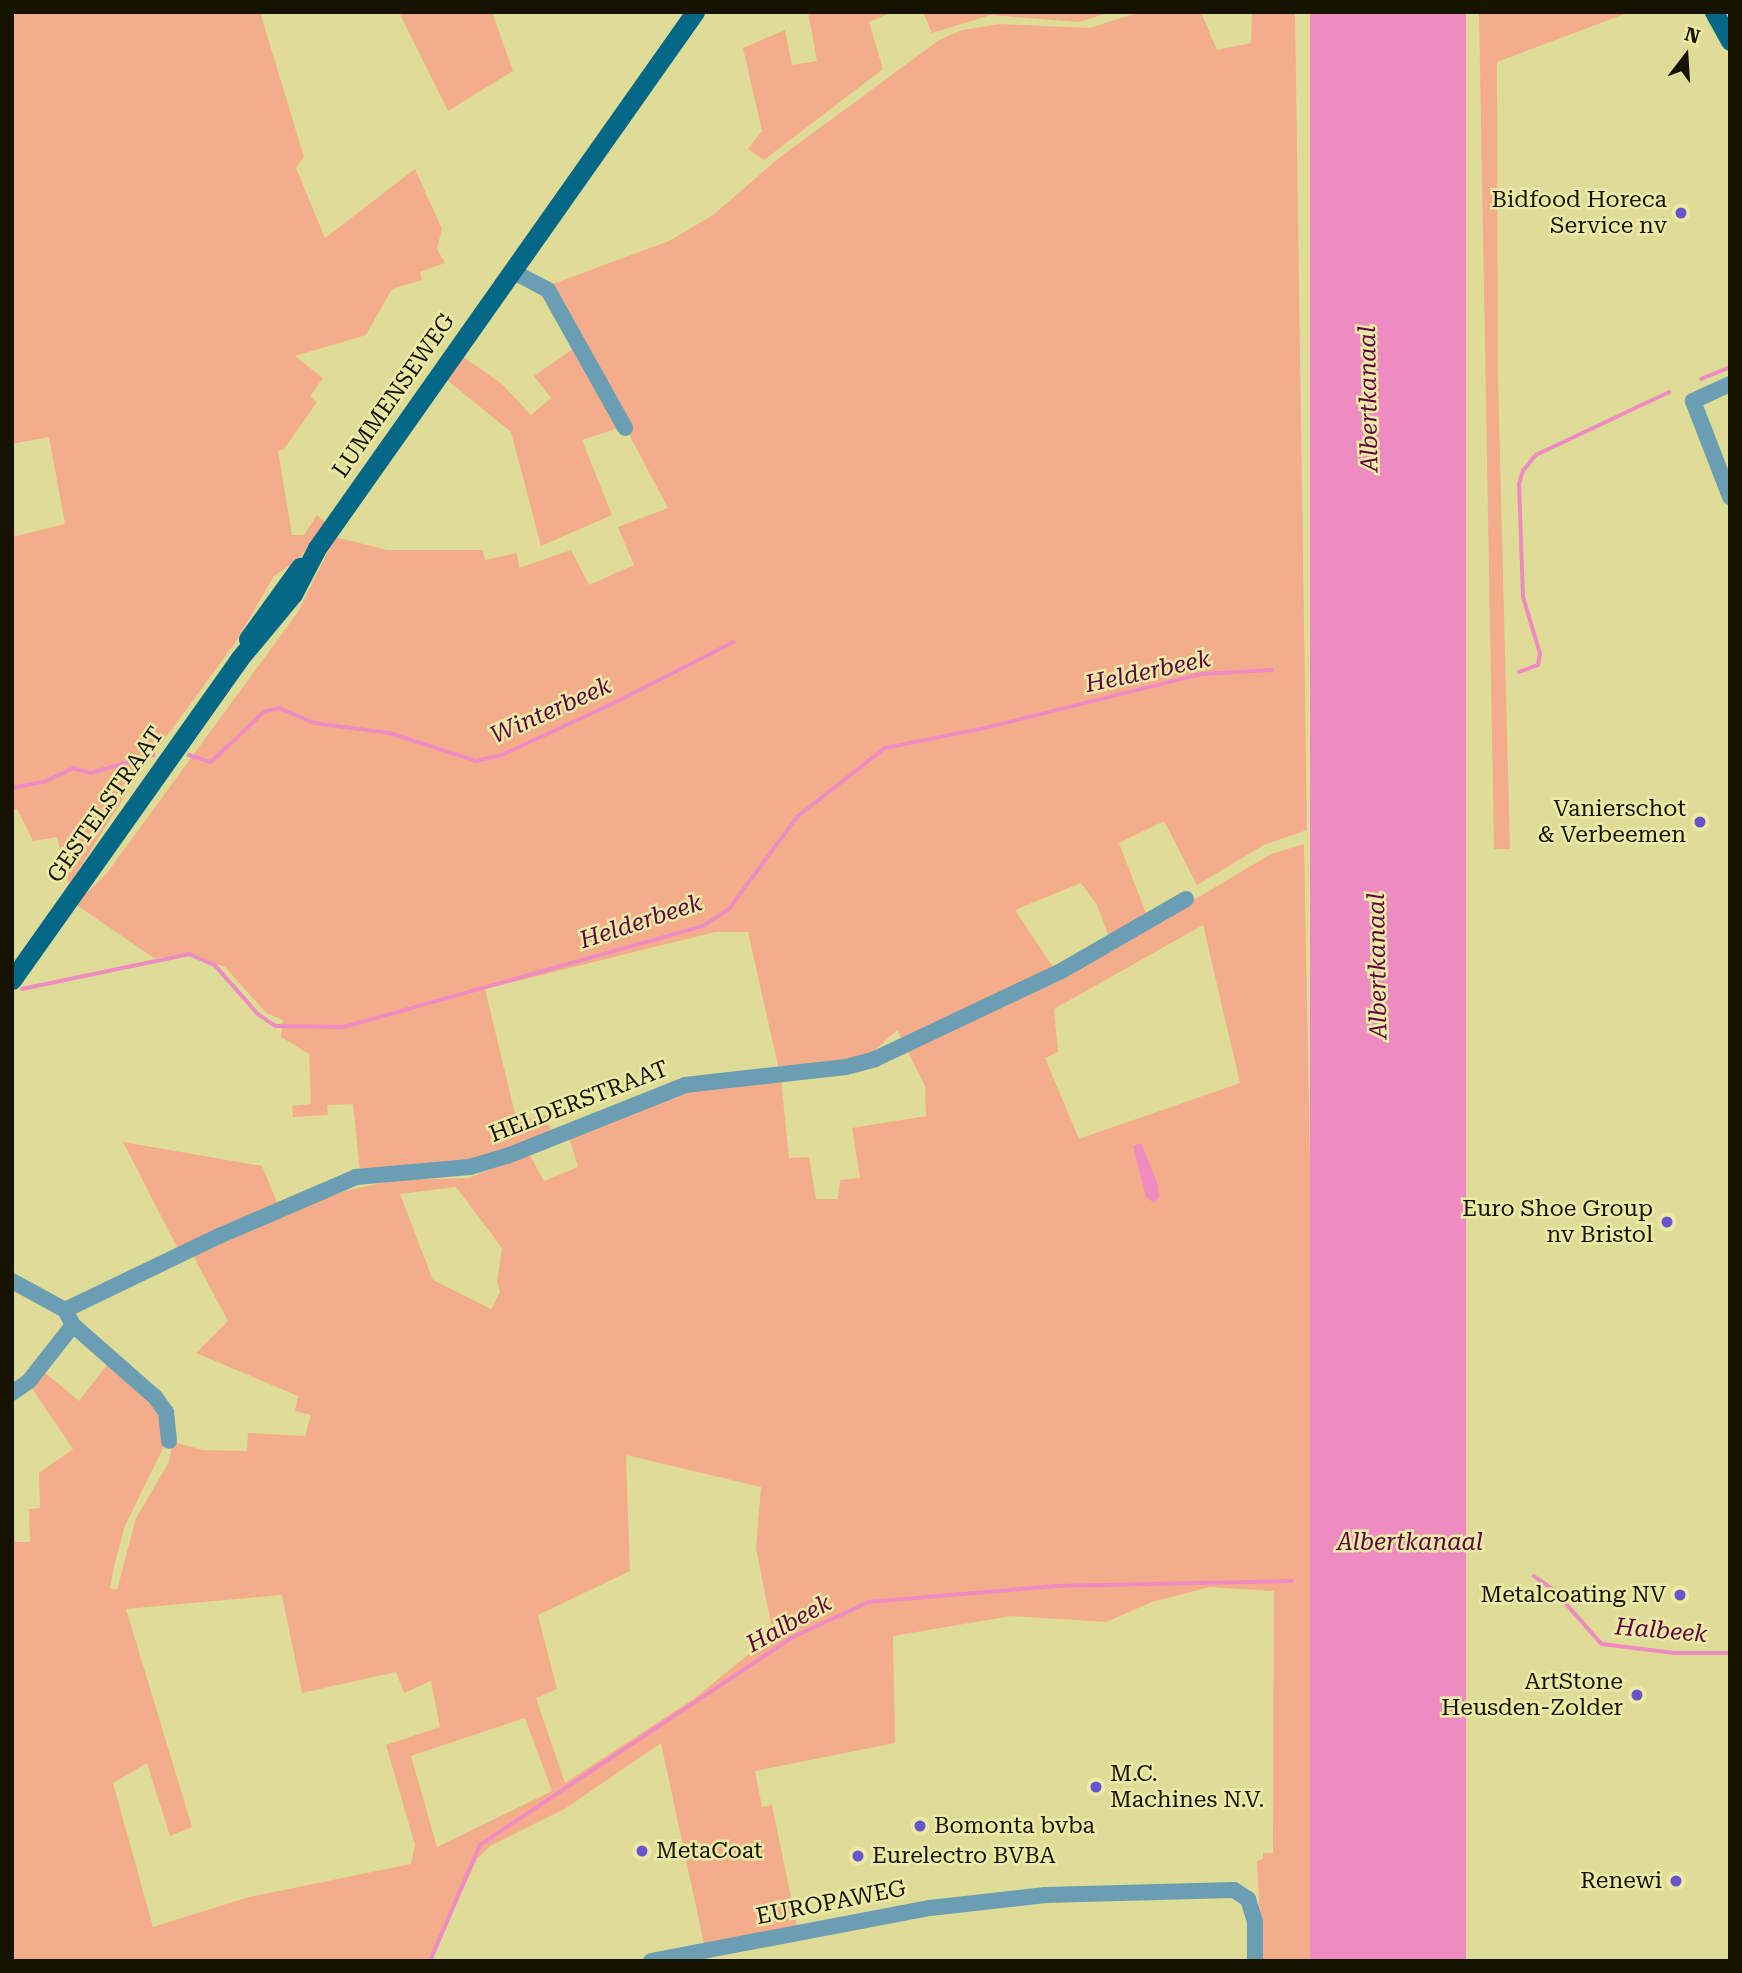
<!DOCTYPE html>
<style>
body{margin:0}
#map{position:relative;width:1742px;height:1973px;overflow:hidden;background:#dfdc98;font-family:"Roboto Serif",serif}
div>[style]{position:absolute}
.green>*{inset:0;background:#f4ad8b}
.water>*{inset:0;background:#ee8cc2;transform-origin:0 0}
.stream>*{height:3.5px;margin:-1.75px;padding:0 1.75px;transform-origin:1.75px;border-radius:1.75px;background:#ee8cc2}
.minor>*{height:16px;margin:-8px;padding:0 8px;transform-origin:8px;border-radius:8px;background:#6c9eb3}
.major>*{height:19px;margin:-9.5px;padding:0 9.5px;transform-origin:9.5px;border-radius:9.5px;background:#036886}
.dots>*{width:19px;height:19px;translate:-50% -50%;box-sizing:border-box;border:4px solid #eceaa5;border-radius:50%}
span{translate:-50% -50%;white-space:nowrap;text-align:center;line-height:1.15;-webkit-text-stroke:5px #eceaa5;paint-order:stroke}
.poi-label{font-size:23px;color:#161400}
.right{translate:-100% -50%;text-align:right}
.left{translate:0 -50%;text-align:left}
.street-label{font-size:23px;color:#161400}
.water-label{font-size:24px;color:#5e0340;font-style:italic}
.frame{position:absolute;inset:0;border:14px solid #161400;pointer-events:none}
.north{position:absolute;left:1651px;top:21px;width:70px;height:70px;-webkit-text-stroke:5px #eceaa5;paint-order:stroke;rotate:17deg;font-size:19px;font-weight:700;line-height:28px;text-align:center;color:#161400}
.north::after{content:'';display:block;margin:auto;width:24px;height:32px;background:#161400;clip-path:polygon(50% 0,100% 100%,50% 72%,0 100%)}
</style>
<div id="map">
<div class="green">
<div style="clip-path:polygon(12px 12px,260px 12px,304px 157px,296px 168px,325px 238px,415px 169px,442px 229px,437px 249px,445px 263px,420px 272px,422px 280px,392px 289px,366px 335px,295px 356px,323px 378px,310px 396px,317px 402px,284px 449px,278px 451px,292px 535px,304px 535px,317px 515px,325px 522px,299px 559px,274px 576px,235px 643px,136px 778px,69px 885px,57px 837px,33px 841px,17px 809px,12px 811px,12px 537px,65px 524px,49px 437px,12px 444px)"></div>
<div style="clip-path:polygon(399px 12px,492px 12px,513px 71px,448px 111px)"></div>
<div style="clip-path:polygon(808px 12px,893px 12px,869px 22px,883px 69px,764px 160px,748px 149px,762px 131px,743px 48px,785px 30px,792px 65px,817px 61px)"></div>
<div style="clip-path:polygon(923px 12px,1110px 12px,1079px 22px,991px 15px,932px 33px)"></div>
<div style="clip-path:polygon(evenodd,1140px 12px,1201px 12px,1217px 50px,1251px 43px,1252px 13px,1295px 12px,1307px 830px,1264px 845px,1197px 885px,1164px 821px,1119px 843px,1147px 916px,1109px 937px,1097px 905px,1081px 883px,1015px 910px,1061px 979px,1271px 854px,1304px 844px,1325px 1961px,1262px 1961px,1257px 1861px,1263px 1859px,1263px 1853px,1273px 1853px,1274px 1591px,1210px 1587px,1152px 1602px,1106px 1622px,1011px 1616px,893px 1636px,895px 1743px,755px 1771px,762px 1807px,772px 1805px,797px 1926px,704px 1944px,661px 1743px,566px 1808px,490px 1846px,477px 1859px,430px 1961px,12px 1961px,12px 1510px,15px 1542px,30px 1542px,29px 1509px,40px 1508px,39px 1473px,73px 1449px,29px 1384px,42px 1370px,79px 1401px,111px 1360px,164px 1420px,164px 1446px,125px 1526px,115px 1562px,110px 1588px,117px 1590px,136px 1518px,169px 1462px,173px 1442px,203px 1450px,247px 1451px,248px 1433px,305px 1436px,311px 1415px,295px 1411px,298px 1396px,196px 1353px,228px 1321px,191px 1252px,341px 1192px,394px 1180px,469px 1178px,529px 1153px,544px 1181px,578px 1167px,569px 1137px,670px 1094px,781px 1079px,789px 1158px,809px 1157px,816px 1199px,838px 1199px,840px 1180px,860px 1178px,852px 1128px,926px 1116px,925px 1086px,897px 1030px,871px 1054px,844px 1062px,779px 1070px,748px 932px,715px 932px,485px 989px,517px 1122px,545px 1115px,552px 1133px,479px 1159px,360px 1172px,353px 1104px,327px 1105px,328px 1115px,293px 1117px,292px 1106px,311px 1104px,309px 1054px,281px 1037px,283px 1020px,266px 1013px,225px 967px,193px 955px,154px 958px,75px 904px,106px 874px,298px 612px,335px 537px,387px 550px,483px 550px,485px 560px,517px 553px,519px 568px,571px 550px,589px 585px,634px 565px,618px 527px,668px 508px,550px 285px,669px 241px,713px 215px,779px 158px,939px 40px,962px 30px,1000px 24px,1090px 28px,1140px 12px,1203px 925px,1240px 1083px,1079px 1139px,1045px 1058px,1058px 1052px,1054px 1009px,1203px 925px,1140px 12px,456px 1187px,502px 1248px,497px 1282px,500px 1292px,491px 1309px,433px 1280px,400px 1194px,456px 1187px,1140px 12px,626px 1455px,761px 1487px,756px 1548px,773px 1634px,695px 1698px,565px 1783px,536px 1698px,557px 1689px,538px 1615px,630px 1571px,626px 1455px,1140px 12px,282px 1595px,302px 1693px,396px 1672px,404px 1693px,431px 1681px,440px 1727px,386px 1745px,415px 1845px,411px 1864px,249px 1897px,153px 1927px,113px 1783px,147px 1763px,170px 1836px,192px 1827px,126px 1609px,282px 1595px,1140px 12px,525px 1718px,552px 1791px,437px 1847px,411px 1756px,525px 1718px)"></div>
<div style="clip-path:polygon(1479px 12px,1630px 12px,1497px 62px,1498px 377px,1510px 849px,1494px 849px)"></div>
<div style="clip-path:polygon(577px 346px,619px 428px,582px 440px,612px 515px,541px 546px,511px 432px,446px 379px,462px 356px,502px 384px,531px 415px,551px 398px,534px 376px)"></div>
<div style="clip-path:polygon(123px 1142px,262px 1166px,279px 1207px,178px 1249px)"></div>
</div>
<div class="water">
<div style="left:1310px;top:12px;width:156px;height:1949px"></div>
<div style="clip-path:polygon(1141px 1143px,1157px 1182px,1159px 1197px,1154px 1203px,1146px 1197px,1133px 1146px)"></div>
</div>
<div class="stream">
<div style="left:1701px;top:379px;width:31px;rotate:-22deg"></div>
<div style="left:1519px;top:672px;width:20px;rotate:-20deg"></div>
<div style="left:1538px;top:665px;width:11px;rotate:-80deg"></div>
<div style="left:1540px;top:654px;width:59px;rotate:-106.6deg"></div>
<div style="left:1523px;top:597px;width:113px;rotate:-92deg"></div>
<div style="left:1519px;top:484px;width:14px;rotate:-73deg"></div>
<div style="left:1523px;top:471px;width:21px;rotate:-51deg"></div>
<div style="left:1536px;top:455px;width:147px;rotate:-25.3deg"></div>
<div style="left:189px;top:755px;width:23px;rotate:18deg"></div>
<div style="left:211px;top:762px;width:73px;rotate:-43.3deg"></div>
<div style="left:264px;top:712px;width:16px;rotate:-15deg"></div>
<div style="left:279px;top:708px;width:38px;rotate:23deg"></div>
<div style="left:314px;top:723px;width:77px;rotate:7.5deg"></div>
<div style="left:390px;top:733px;width:90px;rotate:18deg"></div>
<div style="left:476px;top:761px;width:27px;rotate:-13deg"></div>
<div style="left:502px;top:755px;width:126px;rotate:-24.9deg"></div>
<div style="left:616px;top:702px;width:132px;rotate:-27deg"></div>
<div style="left:12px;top:788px;width:33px;rotate:-11deg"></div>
<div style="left:44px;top:782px;width:33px;rotate:-25deg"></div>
<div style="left:74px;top:768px;width:17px;rotate:17deg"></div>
<div style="left:90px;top:773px;width:66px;rotate:-15.7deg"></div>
<div style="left:22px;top:989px;width:171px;rotate:-11.8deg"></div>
<div style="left:189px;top:954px;width:28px;rotate:23deg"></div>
<div style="left:215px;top:965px;width:65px;rotate:48.7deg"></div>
<div style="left:258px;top:1014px;width:22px;rotate:34deg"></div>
<div style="left:276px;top:1026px;width:68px;rotate:0.8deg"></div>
<div style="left:344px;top:1027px;width:373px;rotate:-15.7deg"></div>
<div style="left:703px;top:926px;width:31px;rotate:-33deg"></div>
<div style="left:729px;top:909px;width:114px;rotate:-53.5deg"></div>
<div style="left:797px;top:817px;width:112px;rotate:-38.1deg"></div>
<div style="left:885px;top:748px;width:102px;rotate:-11.3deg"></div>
<div style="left:985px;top:728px;width:224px;rotate:-14deg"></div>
<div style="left:1202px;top:674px;width:70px;rotate:-3.3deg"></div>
<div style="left:1534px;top:1576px;width:24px;rotate:35deg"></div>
<div style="left:1554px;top:1590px;width:72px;rotate:48.4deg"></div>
<div style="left:1602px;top:1644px;width:73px;rotate:7.1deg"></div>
<div style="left:1674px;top:1653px;width:56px"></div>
<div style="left:430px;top:1961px;width:126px;rotate:-66.7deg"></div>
<div style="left:480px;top:1845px;width:374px;rotate:-33.6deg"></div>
<div style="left:791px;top:1638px;width:86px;rotate:-24.8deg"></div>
<div style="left:869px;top:1602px;width:187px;rotate:-4.9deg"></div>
<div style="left:1055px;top:1586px;width:237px;rotate:-1.2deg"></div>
</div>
<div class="minor">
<div style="left:512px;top:271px;width:41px;rotate:27.8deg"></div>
<div style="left:548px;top:290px;width:158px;rotate:60.8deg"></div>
<div style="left:1730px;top:384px;width:41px;rotate:155.3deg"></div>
<div style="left:1693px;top:401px;width:103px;rotate:68.9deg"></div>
<div style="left:12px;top:1281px;width:60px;rotate:28.7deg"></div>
<div style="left:65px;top:1310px;width:17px;rotate:62deg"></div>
<div style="left:73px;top:1325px;width:109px;rotate:41.3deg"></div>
<div style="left:155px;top:1397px;width:19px;rotate:54deg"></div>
<div style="left:166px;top:1412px;width:29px;rotate:84deg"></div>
<div style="left:65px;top:1310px;width:171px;rotate:-25.7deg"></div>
<div style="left:219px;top:1236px;width:149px;rotate:-23.3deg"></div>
<div style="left:356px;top:1177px;width:114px;rotate:-5deg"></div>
<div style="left:470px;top:1167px;width:39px;rotate:-17deg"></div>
<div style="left:507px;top:1156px;width:192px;rotate:-21.7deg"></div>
<div style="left:685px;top:1085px;width:162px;rotate:-6.4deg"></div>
<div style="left:846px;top:1067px;width:30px;rotate:-15deg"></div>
<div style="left:875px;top:1059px;width:208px;rotate:-25.3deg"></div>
<div style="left:1063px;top:970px;width:142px;rotate:-30deg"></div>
<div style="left:12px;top:1393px;width:21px;rotate:-35deg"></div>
<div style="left:29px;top:1381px;width:71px;rotate:-51.8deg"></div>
<div style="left:651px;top:1961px;width:284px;rotate:-10.8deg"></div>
<div style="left:930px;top:1908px;width:116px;rotate:-6.4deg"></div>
<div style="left:1045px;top:1895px;width:189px;rotate:-1.5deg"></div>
<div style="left:1234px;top:1890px;width:17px;rotate:33deg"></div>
<div style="left:1248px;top:1899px;width:24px;rotate:73deg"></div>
<div style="left:1255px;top:1922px;width:39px;rotate:90deg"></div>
</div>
<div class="major">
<div style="left:1714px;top:12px;width:33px;rotate:61deg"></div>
<div style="left:248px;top:639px;width:89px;rotate:-54.2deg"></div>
<div style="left:12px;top:980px;width:393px;rotate:-54.7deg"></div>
<div style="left:239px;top:659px;width:85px;rotate:-50.3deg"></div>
<div style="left:293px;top:594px;width:52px;rotate:-62.4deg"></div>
<div style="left:317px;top:548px;width:656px;rotate:-54.81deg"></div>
</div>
<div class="dots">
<div style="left:1681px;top:213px;background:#6954ce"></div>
<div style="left:1700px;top:822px;background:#6954ce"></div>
<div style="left:1667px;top:1222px;background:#6954ce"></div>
<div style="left:1680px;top:1595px;background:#6954ce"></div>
<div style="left:1637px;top:1695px;background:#6954ce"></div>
<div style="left:1096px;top:1787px;background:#6954ce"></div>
<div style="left:920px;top:1826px;background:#6954ce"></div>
<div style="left:642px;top:1851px;background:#6954ce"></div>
<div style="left:858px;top:1856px;background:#6954ce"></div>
<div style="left:1676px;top:1881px;background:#6954ce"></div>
</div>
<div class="poi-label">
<span class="right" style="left:1667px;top:213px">Bidfood Horeca<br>Service nv</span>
<span class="right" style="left:1686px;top:822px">Vanierschot<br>&amp; Verbeemen</span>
<span class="right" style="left:1653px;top:1222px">Euro Shoe Group<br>nv Bristol</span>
<span class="right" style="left:1666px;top:1595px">Metalcoating NV</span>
<span class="right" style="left:1623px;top:1695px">ArtStone<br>Heusden-Zolder</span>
<span class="left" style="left:1110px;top:1787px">M.C.<br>Machines N.V.</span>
<span class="left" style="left:934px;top:1826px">Bomonta bvba</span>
<span class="left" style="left:656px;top:1851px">MetaCoat</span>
<span class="left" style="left:872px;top:1856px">Eurelectro BVBA</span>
<span class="right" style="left:1662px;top:1881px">Renewi</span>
</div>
<div class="street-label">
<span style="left:394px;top:396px;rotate:-55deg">LUMMENSEWEG</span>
<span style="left:106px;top:805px;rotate:-55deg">GESTELSTRAAT</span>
<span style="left:579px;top:1102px;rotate:-21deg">HELDERSTRAAT</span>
<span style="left:831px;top:1903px;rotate:-11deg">EUROPAWEG</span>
</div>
<div class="water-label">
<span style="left:1369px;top:399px;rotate:-91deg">Albertkanaal</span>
<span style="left:1148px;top:672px;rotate:-12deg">Helderbeek</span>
<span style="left:551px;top:711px;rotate:-24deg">Winterbeek</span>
<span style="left:641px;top:922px;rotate:-18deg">Helderbeek</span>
<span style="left:1378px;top:966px;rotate:-91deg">Albertkanaal</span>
<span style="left:1410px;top:1543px">Albertkanaal</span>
<span style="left:789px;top:1624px;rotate:-29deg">Halbeek</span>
<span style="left:1661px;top:1631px;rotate:5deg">Halbeek</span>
</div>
<div class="frame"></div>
<div class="north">N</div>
</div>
